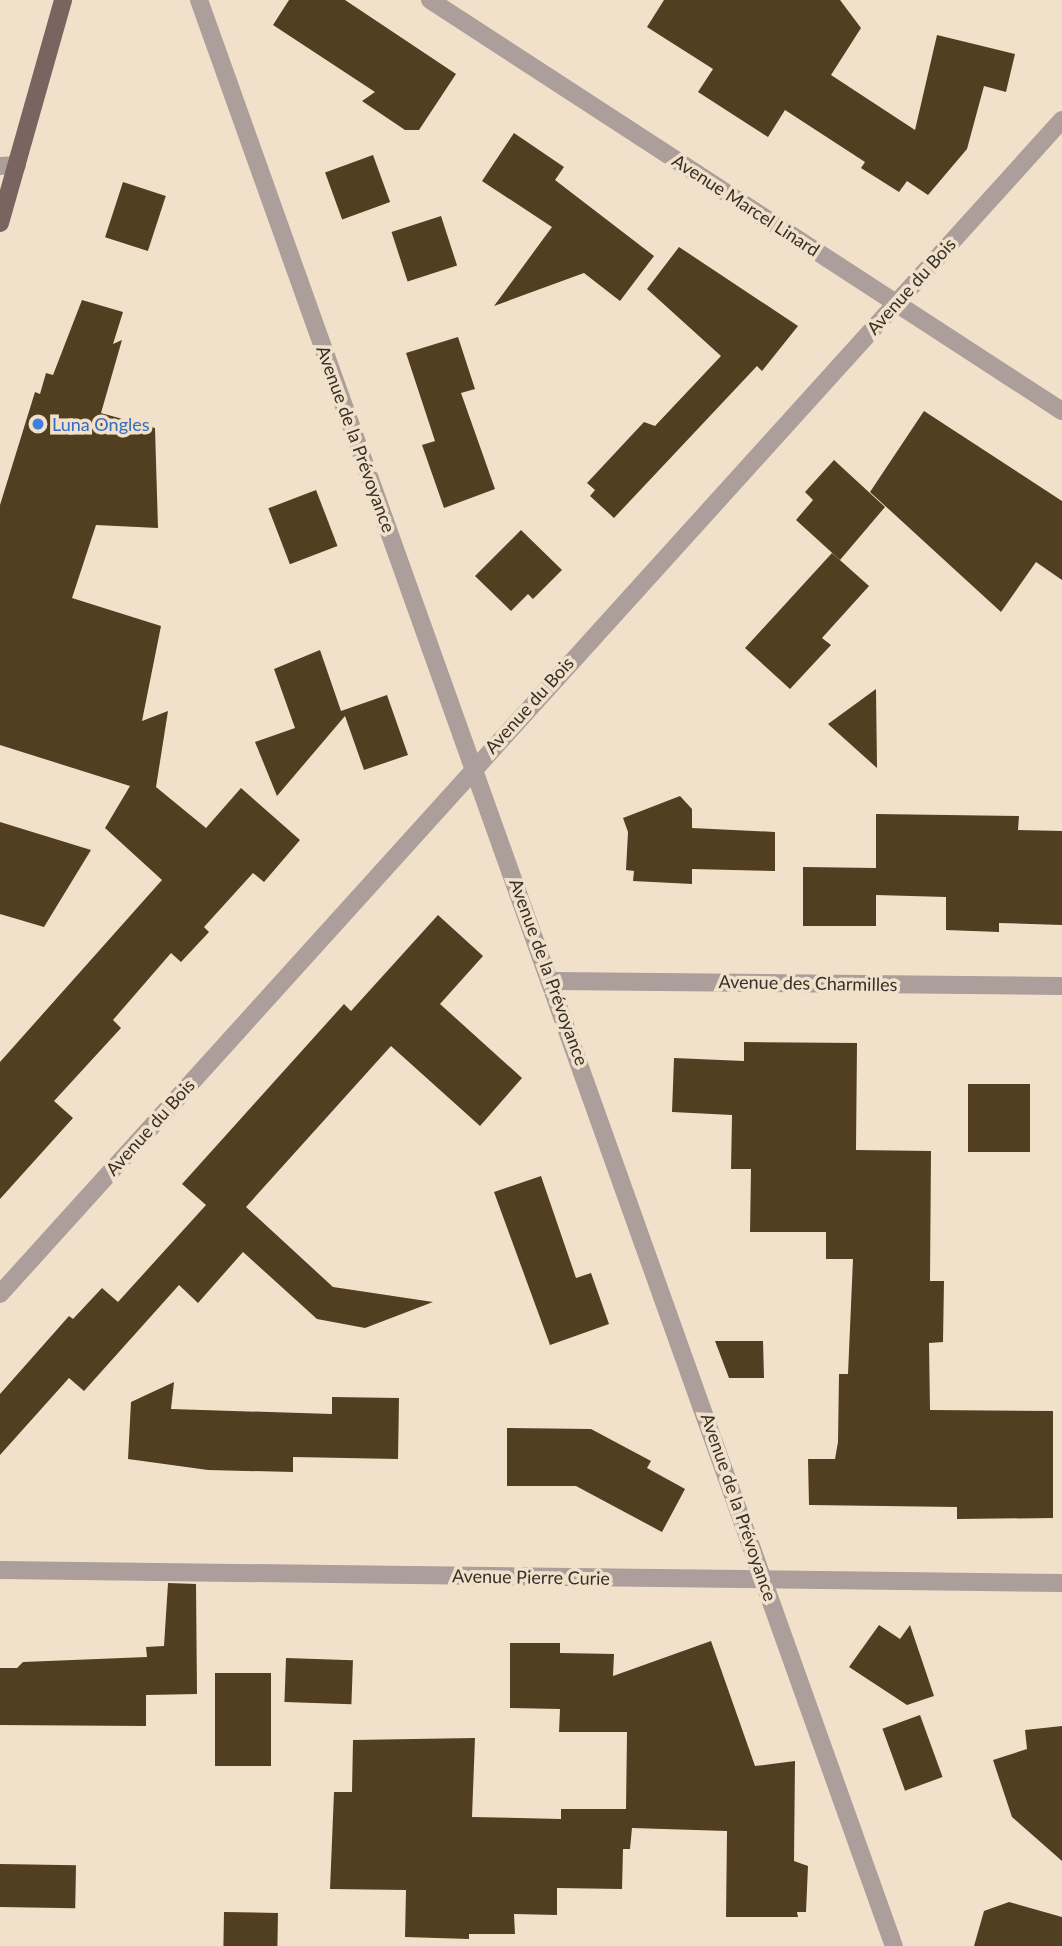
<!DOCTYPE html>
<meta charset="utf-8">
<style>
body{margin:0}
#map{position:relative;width:1062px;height:1946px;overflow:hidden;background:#f2e1ca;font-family:Lato,sans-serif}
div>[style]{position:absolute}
.building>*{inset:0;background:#523f21;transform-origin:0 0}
.minor>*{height:18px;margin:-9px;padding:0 9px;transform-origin:9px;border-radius:9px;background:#ab9e9b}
.primary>*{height:18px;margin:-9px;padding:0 9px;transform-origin:9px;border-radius:9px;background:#7b645f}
.dots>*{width:19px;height:19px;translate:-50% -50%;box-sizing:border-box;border:4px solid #f2e1ca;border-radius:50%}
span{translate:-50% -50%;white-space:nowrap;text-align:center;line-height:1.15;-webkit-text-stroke:7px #f2e1ca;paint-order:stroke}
.street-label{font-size:18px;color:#363027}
.shop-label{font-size:18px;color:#366cbe}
.left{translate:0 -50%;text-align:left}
</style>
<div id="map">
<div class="building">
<div style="clip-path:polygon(289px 0,345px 0,456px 74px,419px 130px,405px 130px,362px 101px,375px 92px,273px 25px)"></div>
<div style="clip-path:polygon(664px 0,840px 0,861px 28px,831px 75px,915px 130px,937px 35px,1015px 54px,1006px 92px,984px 86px,967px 149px,928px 195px,907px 181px,899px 192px,861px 168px,865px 162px,785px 110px,768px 137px,698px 92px,713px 69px,647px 27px)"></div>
<div style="clip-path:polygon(514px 133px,564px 167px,555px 180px,654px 256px,620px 301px,584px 273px,494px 306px,552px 227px,482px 181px)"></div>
<div style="left:373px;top:155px;width:50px;height:51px;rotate:70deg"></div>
<div style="left:123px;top:182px;width:45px;height:58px;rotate:18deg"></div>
<div style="left:441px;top:216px;width:52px;height:52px;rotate:72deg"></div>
<div style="clip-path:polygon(679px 247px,798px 326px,762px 371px,757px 366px,614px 518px,590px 496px,595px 490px,587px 483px,644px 422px,655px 426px,721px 356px,647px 289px)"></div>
<div style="clip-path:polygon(82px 300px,123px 312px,113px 344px,122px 340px,101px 413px,155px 428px,158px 528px,96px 525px,72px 598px,161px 626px,142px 721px,168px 711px,156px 787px,206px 828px,241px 788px,300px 840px,264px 882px,253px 873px,204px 927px,209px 932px,181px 962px,171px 953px,113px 1020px,121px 1028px,54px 1101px,73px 1118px,0 1199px,0 1062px,162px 880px,105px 828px,130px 786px,0 745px,0 505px,35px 392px,40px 394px,46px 373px,53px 375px)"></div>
<div style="clip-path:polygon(458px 337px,475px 389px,461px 393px,495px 489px,444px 508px,422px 445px,435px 441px,406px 353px)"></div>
<div style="clip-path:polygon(924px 411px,1062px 501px,1062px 580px,1036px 562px,1001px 612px,870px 492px)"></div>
<div style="clip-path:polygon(834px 460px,885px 507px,840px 560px,796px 520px,813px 500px,805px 492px)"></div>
<div style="left:316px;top:490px;width:60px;height:51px;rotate:69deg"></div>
<div style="clip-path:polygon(521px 530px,562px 570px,533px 599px,528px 594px,511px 611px,475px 576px)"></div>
<div style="clip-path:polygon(832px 553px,869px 586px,822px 638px,831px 645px,790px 689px,745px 648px)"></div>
<div style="clip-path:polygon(320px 650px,341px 711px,387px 695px,408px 755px,364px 770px,345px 716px,277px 796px,255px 742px,295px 728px,274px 669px)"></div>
<div style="clip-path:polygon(876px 689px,877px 768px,828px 724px)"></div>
<div style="clip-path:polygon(680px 796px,692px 809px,692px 828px,775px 832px,775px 871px,692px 869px,692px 884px,633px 881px,634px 871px,626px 870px,628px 832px,623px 818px)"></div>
<div style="clip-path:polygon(876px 814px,1019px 816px,1018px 830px,1062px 831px,1062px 925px,999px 923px,999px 932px,946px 930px,946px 897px,876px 895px,876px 882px,876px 926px,803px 926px,803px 867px,876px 868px)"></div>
<div style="clip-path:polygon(0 822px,91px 850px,44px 927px,0 914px)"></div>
<div style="clip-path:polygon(438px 915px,483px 956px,440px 1004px,522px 1078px,480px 1126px,391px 1046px,246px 1207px,333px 1287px,433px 1302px,365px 1328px,317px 1319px,243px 1252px,198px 1303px,179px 1285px,84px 1391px,69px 1378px,0 1455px,0 1394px,69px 1316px,73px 1319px,102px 1288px,118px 1302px,206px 1205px,182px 1184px,344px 1004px,351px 1011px)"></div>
<div style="clip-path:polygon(744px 1042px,857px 1043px,856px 1150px,931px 1151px,930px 1281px,944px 1281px,943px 1342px,929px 1343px,930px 1410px,1053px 1411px,1053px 1518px,957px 1519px,957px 1507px,809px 1505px,808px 1459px,835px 1459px,838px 1442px,839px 1374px,848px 1374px,853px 1259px,826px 1259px,826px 1232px,750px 1232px,751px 1169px,731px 1169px,732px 1115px,672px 1112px,674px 1058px,744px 1061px)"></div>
<div style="left:968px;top:1084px;width:62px;height:68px"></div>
<div style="clip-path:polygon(541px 1176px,576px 1278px,591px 1273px,609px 1324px,550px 1345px,494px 1192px)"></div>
<div style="clip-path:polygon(715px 1341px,763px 1341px,764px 1378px,729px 1378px)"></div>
<div style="clip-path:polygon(174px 1382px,171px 1409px,332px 1414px,332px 1397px,399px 1398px,398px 1459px,293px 1457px,293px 1472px,208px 1470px,128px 1459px,131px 1402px)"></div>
<div style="clip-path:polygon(507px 1428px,591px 1429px,651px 1461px,647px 1468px,685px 1489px,662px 1532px,576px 1486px,507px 1486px)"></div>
<div style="clip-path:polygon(168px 1583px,196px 1584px,197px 1694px,146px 1695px,146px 1726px,0 1725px,0 1668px,17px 1668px,23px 1662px,147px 1657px,146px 1647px,164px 1646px)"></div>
<div style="clip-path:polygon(879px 1625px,900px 1639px,910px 1625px,934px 1696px,907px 1705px,849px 1667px)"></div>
<div style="clip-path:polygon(711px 1641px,755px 1766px,795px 1761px,794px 1861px,808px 1866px,806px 1912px,797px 1912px,798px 1917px,726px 1917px,727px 1831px,632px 1828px,630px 1849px,623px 1849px,622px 1889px,557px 1888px,557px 1915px,514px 1914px,515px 1934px,469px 1934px,469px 1939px,405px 1937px,406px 1890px,330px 1889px,334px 1792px,352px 1792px,353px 1740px,475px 1738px,472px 1817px,561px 1819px,561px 1809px,626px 1809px,627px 1732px,559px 1732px,560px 1709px,510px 1708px,510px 1643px,560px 1643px,560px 1653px,614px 1654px,613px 1676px)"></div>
<div style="left:286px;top:1658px;width:67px;height:44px;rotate:2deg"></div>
<div style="left:271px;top:1673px;width:93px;height:56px;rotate:90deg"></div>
<div style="left:920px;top:1715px;width:66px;height:40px;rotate:70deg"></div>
<div style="clip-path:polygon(1062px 1726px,1062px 1861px,1012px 1817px,993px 1760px,1027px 1749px,1025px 1730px)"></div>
<div style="left:0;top:1864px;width:76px;height:43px;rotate:1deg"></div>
<div style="clip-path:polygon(1009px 1902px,1062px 1917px,1062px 1946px,974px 1946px,984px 1911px)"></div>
<div style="left:224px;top:1912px;width:54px;height:34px;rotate:1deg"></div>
</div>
<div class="minor">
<div style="left:199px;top:0;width:2066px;rotate:70.35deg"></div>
<div style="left:430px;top:0;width:754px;rotate:33.04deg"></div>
<div style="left:0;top:166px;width:17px;rotate:-3deg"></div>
<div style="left:553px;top:981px;width:509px;rotate:0.56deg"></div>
<div style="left:0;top:1294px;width:1583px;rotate:-47.87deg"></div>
<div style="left:0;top:1570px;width:1062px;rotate:0.7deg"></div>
</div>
<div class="primary">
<div style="left:0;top:223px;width:232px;rotate:-74.2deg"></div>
</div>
<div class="dots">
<div style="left:38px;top:424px;background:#3f7fe0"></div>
</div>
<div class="street-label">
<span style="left:746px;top:205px;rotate:33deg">Avenue Marcel Linard</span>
<span style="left:911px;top:286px;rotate:-48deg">Avenue du Bois</span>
<span style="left:356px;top:439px;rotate:70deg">Avenue de la Prévoyance</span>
<span style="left:529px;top:705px;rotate:-48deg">Avenue du Bois</span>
<span style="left:549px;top:972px;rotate:70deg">Avenue de la Prévoyance</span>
<span style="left:808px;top:983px;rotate:1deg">Avenue des Charmilles</span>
<span style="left:150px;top:1127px;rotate:-48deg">Avenue du Bois</span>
<span style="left:739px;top:1507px;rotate:71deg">Avenue de la Prévoyance</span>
<span style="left:531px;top:1577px;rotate:1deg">Avenue Pierre Curie</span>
</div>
<div class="shop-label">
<span class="left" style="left:52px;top:424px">Luna Ongles</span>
</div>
</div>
